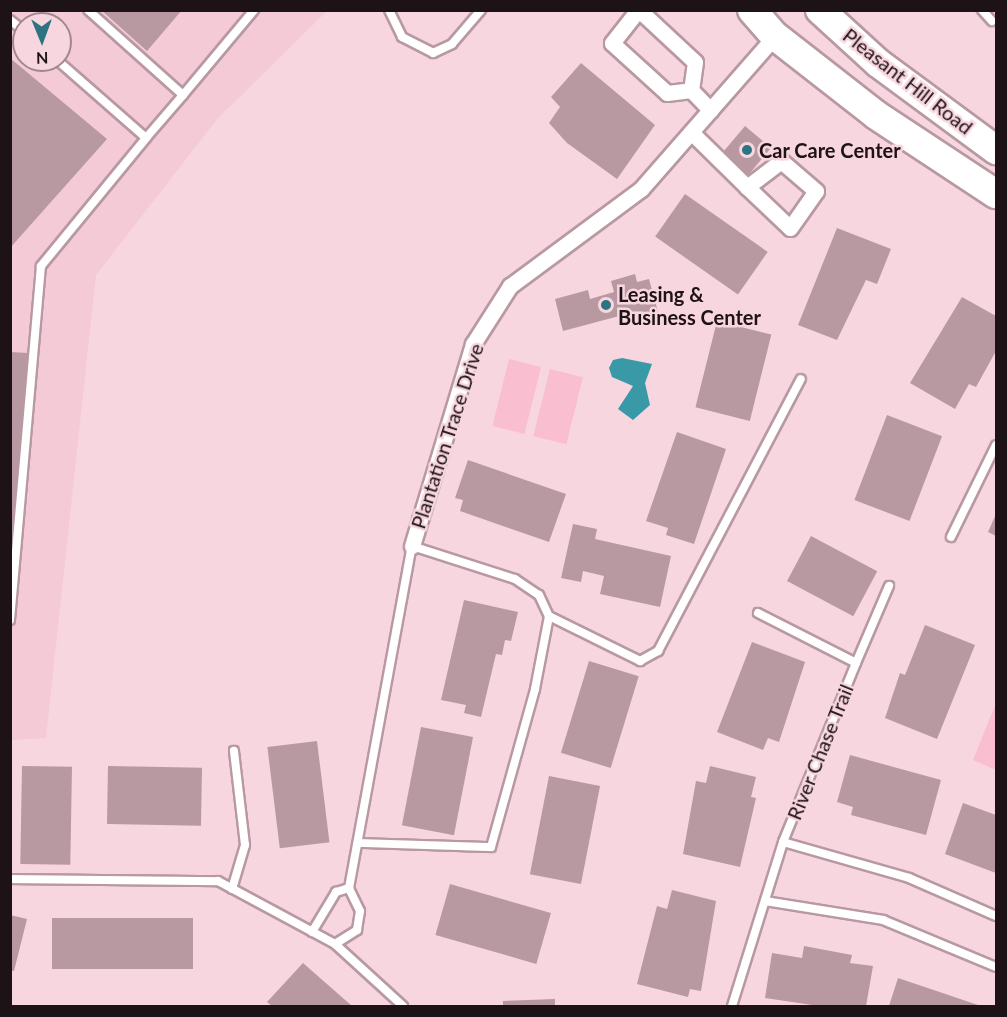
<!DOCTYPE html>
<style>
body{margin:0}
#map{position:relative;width:1007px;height:1017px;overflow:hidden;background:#f7d6df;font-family:Lato,sans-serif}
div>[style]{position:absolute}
.built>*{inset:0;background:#f4cad6}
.green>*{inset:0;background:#f9becf;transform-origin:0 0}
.water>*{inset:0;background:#3999a7}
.building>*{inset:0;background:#b899a1;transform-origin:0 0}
.roads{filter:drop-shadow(2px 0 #b899a2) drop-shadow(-2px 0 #b899a2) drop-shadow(0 2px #b899a2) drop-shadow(0 -2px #b899a2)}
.lane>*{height:8px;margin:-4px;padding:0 4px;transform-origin:4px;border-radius:4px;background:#fff}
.street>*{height:15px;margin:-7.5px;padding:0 7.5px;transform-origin:7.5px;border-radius:7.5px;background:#fff}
.highway>*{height:28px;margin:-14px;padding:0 14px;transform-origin:14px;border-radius:14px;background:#fff}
.dots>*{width:16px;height:16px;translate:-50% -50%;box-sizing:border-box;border:3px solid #f7d6df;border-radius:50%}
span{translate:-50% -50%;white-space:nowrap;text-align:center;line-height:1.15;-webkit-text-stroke:5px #f7d6df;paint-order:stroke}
.street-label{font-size:20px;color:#1d1215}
.poi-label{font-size:20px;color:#1d1215;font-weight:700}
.left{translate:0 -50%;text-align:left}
.frame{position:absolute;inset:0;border:12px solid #1d1215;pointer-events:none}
.north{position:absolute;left:12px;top:12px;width:60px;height:60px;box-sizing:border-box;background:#f7d6df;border:2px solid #a0888e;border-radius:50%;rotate:179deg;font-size:16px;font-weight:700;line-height:24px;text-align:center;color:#1d1215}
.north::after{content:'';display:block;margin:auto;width:21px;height:27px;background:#2c747f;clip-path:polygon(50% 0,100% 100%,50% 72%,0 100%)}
</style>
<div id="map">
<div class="built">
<div style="clip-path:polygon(evenodd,11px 11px,327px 11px,218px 118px,96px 275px,46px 738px,11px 740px,11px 11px,24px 24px,60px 24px,60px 60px,24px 60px,24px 24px)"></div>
</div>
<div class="green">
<div style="left:509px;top:359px;width:33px;height:69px;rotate:14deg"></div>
<div style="left:550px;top:369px;width:34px;height:69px;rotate:14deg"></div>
<div style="clip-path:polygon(996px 703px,996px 770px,973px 760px)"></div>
</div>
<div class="water">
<div style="clip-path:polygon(622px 358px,652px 364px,645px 383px,650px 405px,633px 420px,618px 409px,633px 386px,612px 377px,609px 368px,613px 360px)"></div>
</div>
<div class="building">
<div style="clip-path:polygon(101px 10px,182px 10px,147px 51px)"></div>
<div style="clip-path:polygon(10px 58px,107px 139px,10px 248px)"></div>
<div style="clip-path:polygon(581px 63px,655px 125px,617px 179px,567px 143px,549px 123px,560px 107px,551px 97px)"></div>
<div style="left:745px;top:126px;width:34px;height:35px;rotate:40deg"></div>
<div style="left:685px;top:194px;width:101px;height:52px;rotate:35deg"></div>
<div style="clip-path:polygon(837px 228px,891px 249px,877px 284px,866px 280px,837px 340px,798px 325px)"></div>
<div style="clip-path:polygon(635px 274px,637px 282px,649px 279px,658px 312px,625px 321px,623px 315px,563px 331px,555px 299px,588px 290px,590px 299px,614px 292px,611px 281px)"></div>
<div style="clip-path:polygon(962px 297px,996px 316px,996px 351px,976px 387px,969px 384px,955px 409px,910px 383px)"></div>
<div style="left:717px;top:321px;width:56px;height:89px;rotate:14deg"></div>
<div style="clip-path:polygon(10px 352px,28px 353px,12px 544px,10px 544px)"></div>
<div style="left:887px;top:415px;width:59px;height:91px;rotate:21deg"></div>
<div style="clip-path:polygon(677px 432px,726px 449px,694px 544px,666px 535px,668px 528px,646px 521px)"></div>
<div style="clip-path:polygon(468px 460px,566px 494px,549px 542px,460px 511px,463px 500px,455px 498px)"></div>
<div style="clip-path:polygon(996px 514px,996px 536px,988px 532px)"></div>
<div style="clip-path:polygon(573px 524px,597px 529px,595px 539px,671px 556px,660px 607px,600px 594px,604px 576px,583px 571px,581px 582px,561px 578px)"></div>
<div style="left:811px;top:536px;width:75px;height:51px;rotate:28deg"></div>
<div style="clip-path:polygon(464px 600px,518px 612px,511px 641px,505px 640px,502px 655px,496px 654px,481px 717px,464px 713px,466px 705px,441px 700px)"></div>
<div style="clip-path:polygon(925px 625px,975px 645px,937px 739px,885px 718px,900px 673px,905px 675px)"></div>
<div style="clip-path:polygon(752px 642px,805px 662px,779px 742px,768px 738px,763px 750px,717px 732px)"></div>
<div style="left:589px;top:661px;width:52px;height:96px;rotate:17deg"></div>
<div style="left:421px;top:727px;width:53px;height:100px;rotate:11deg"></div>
<div style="left:317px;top:741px;width:102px;height:50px;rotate:83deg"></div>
<div style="clip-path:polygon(850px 755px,941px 780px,926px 835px,851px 815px,853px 807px,837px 802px)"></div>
<div style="left:22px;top:766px;width:50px;height:98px;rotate:1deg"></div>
<div style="left:108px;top:766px;width:94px;height:58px;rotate:1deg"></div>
<div style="clip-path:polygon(710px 766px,756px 777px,751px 797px,756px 798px,740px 867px,683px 854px,696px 781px,706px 783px)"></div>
<div style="left:549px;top:776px;width:52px;height:100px;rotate:11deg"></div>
<div style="clip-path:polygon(963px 803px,996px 815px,996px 873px,945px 854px)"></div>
<div style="left:450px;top:884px;width:105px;height:53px;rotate:16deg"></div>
<div style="clip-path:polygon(672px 890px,716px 901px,701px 991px,690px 989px,688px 997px,637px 984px,657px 906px,667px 909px)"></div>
<div style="clip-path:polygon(10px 915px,27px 919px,14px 971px,10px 970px)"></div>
<div style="left:52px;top:918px;width:141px;height:51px"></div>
<div style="clip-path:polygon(804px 946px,852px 955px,850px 963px,873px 966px,866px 1006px,819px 1006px,765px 998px,772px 953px,802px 958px)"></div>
<div style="clip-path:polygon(303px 963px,352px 1006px,272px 1006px,267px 1002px)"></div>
<div style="clip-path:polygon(898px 978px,981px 1006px,889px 1006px)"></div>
<div style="clip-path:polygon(555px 999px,555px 1006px,503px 1006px,503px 1001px)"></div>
</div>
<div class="roads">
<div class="lane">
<div style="left:389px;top:10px;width:30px;rotate:64deg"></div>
<div style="left:402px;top:37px;width:35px;rotate:27deg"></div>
<div style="left:433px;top:53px;width:21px;rotate:-25deg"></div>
<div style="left:452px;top:44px;width:45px;rotate:-49.5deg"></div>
<div style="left:982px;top:10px;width:15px;rotate:48deg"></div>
<div style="left:10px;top:20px;width:18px;rotate:38deg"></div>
<div style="left:57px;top:60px;width:118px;rotate:41.2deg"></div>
<div style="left:146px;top:138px;width:57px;rotate:-49.3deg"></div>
<div style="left:183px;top:95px;width:127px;rotate:-138.2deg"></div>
<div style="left:183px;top:95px;width:111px;rotate:-50.1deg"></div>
<div style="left:951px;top:537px;width:102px;rotate:-63.9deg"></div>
<div style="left:758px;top:613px;width:110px;rotate:27deg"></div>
<div style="left:856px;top:663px;width:193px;rotate:112.2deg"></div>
<div style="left:783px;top:842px;width:131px;rotate:15.9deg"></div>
<div style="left:909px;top:878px;width:95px;rotate:23.6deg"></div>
<div style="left:10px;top:620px;width:355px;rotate:-85deg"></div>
<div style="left:41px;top:266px;width:166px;rotate:-50.6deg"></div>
<div style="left:856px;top:663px;width:84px;rotate:-66.8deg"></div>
<div style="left:361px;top:843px;width:130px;rotate:1.8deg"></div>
<div style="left:491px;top:847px;width:164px;rotate:-74.4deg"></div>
<div style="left:535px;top:689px;width:74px;rotate:-79.1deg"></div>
<div style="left:10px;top:879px;width:208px;rotate:0.6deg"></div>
<div style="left:218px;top:881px;width:133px;rotate:28.3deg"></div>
<div style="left:335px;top:944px;width:92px;rotate:42.4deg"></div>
<div style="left:232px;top:889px;width:46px;rotate:-73.5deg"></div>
<div style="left:245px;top:845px;width:95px;rotate:-96.7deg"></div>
<div style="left:765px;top:901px;width:120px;rotate:9.1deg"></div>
<div style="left:883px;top:920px;width:122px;rotate:22.6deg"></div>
<div style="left:312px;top:932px;width:47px;rotate:-59deg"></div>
<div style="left:336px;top:892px;width:14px;rotate:-17deg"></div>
<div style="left:335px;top:944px;width:26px;rotate:-32deg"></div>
<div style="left:357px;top:930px;width:19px;rotate:-81deg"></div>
<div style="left:360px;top:911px;width:25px;rotate:-116deg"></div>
<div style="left:349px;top:888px;width:348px;rotate:-79.6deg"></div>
<div style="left:412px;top:546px;width:108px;rotate:17.8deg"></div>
<div style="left:515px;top:579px;width:29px;rotate:34deg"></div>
<div style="left:539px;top:595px;width:23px;rotate:65deg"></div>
<div style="left:549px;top:616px;width:102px;rotate:26.3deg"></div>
<div style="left:640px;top:661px;width:21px;rotate:-29deg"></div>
<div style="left:658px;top:651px;width:307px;rotate:-62.3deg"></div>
<div style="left:732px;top:1006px;width:172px;rotate:-72.7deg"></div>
</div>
<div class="street">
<div style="left:638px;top:10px;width:42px;rotate:128.2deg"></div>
<div style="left:612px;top:43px;width:74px;rotate:42.3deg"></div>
<div style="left:667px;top:93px;width:24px;rotate:-7deg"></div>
<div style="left:639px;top:10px;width:76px;rotate:42.9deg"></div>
<div style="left:695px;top:62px;width:28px;rotate:98deg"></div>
<div style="left:691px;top:90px;width:28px;rotate:46deg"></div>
<div style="left:691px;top:132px;width:78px;rotate:44.5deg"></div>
<div style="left:747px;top:187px;width:59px;rotate:43.6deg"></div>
<div style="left:790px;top:228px;width:45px;rotate:-54.9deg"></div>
<div style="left:816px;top:191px;width:46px;rotate:-139.4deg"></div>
<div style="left:781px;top:161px;width:43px;rotate:142.6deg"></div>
<div style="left:412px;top:546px;width:211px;rotate:-73.2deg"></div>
<div style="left:473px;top:344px;width:69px;rotate:-57.5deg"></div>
<div style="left:510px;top:286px;width:163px;rotate:-36.5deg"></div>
<div style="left:641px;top:189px;width:203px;rotate:-48.8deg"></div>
</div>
<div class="highway">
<div style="left:752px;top:10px;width:35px;rotate:49deg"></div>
<div style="left:775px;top:36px;width:128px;rotate:38deg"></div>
<div style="left:876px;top:115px;width:144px;rotate:33.4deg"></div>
<div style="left:820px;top:10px;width:79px;rotate:42.4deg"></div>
<div style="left:878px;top:63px;width:147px;rotate:36.4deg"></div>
</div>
</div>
<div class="dots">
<div style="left:747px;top:150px;background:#2c747f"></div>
<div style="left:606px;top:305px;background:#2c747f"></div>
</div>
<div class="street-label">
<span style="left:908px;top:81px;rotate:38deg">Pleasant Hill Road</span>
<span style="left:447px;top:436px;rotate:-72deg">Plantation Trace Drive</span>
<span style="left:820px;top:752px;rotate:-68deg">River Chase Trail</span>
</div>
<div class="poi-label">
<span class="left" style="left:759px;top:150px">Car Care Center</span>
<span class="left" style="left:618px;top:306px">Leasing &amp;<br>Business Center</span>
</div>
<div class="frame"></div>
<div class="north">N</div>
</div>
